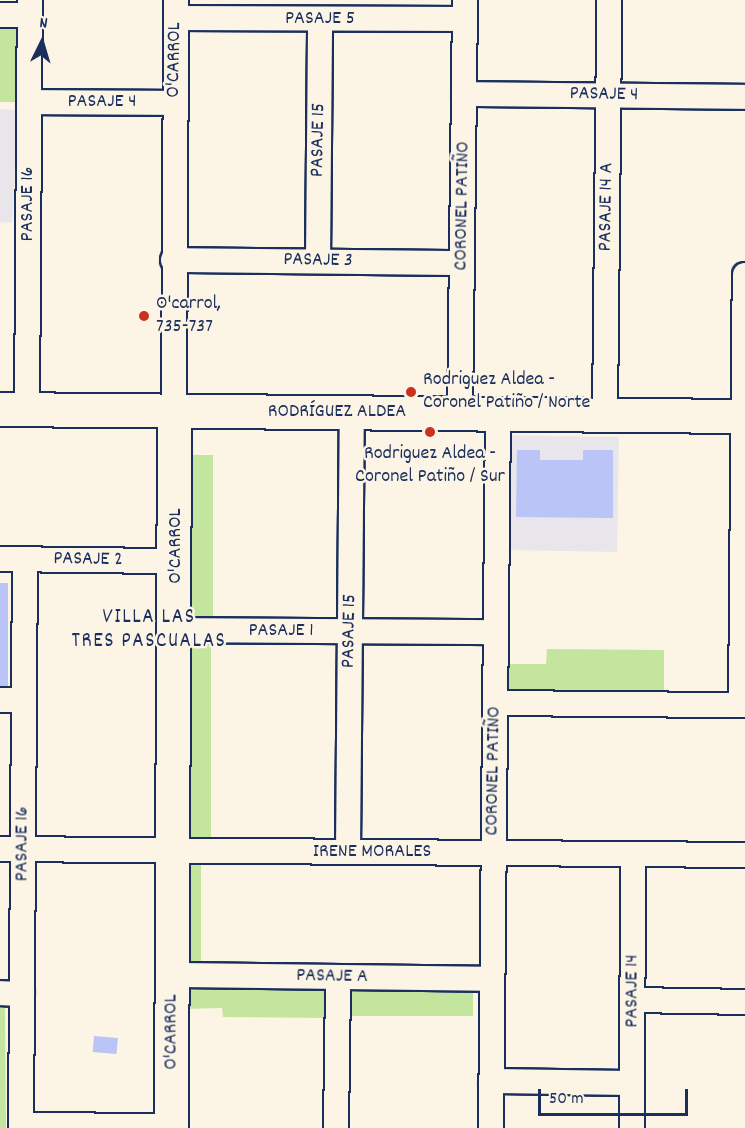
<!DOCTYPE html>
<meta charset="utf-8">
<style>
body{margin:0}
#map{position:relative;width:745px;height:1128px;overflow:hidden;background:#fcf5e5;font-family:Dekko,sans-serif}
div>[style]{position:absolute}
.built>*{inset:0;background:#e8e6ea;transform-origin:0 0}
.green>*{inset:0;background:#c3e59e;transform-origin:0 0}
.building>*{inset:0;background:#bac4f6;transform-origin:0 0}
.roads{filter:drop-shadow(2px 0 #1b2f5e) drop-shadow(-2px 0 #1b2f5e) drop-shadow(0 2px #1b2f5e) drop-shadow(0 -2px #1b2f5e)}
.street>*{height:24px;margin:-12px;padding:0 12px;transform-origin:12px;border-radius:12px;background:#fcf5e5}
.secondary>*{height:33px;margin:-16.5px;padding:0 16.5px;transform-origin:16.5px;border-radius:16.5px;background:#fcf5e5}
.dots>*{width:16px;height:16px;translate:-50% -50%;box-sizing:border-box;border:3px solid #fcf5e5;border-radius:50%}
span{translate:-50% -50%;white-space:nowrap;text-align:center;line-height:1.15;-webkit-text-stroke:5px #fcf5e5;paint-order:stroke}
.street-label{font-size:20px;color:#1b2f5e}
.poi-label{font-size:20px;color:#1b2f5e}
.left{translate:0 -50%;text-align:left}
.neighbourhood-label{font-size:21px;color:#1b2f5e;letter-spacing:1.5px}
.north{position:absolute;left:12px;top:12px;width:60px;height:60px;-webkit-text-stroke:4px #fcf5e5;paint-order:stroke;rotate:5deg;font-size:16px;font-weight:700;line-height:24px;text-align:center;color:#1b2f5e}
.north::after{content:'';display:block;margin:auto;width:21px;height:27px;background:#1b2f5e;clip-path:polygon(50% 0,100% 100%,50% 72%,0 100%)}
.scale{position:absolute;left:538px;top:1089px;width:150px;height:27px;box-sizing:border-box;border:3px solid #1b2f5e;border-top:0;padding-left:8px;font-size:18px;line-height:21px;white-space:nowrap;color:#1b2f5e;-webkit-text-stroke:4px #fcf5e5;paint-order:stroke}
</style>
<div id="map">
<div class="built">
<div style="left:0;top:109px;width:18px;height:113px;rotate:3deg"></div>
<div style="left:507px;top:435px;width:112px;height:115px;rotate:1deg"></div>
</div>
<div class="green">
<div style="left:0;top:24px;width:16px;height:78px"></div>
<div style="left:188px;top:455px;width:25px;height:170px"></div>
<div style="left:186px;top:637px;width:25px;height:203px"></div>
<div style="clip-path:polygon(547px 649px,664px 650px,664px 695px,508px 695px,509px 664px,546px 664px)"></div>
<div style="left:183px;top:864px;width:18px;height:106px"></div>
<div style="clip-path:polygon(183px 983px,329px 985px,329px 1018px,223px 1017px,222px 1008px,183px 1009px)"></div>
<div style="left:347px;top:986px;width:126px;height:30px"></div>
<div style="clip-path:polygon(0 1007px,5px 1007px,6px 1128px,0 1128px)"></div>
</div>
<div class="building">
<div style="clip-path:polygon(517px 450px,540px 450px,540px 460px,583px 460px,583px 450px,613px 450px,613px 518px,516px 517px)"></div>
<div style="left:0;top:583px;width:8px;height:104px"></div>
<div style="left:94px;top:1036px;width:24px;height:16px;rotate:5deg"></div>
</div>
<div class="roads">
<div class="street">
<div style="left:0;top:15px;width:30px"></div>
<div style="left:176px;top:18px;width:288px;rotate:0.2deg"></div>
<div style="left:464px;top:94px;width:281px;rotate:0.6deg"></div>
<div style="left:29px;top:102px;width:146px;rotate:0.4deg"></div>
<div style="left:173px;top:260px;width:289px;rotate:0.6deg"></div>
<div style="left:318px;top:261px;width:242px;rotate:-89.5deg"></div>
<div style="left:27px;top:409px;width:409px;rotate:-89.6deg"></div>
<div style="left:174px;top:410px;width:410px;rotate:-89.7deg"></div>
<div style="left:460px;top:413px;width:413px;rotate:-89.3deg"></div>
<div style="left:605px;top:414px;width:414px;rotate:-89.4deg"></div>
<div style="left:0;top:559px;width:176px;rotate:0.7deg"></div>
<div style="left:175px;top:630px;width:320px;rotate:0.4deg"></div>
<div style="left:0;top:700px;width:24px"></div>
<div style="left:495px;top:703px;width:250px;rotate:0.5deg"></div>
<div style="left:741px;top:705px;width:430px;rotate:-89.5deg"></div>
<div style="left:0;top:849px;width:745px;rotate:0.46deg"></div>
<div style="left:348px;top:851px;width:439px;rotate:-89.5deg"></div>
<div style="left:172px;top:975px;width:320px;rotate:0.7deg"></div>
<div style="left:0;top:993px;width:22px;rotate:3deg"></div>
<div style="left:633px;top:1000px;width:112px;rotate:1deg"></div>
<div style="left:491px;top:1081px;width:141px;rotate:0.8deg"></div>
<div style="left:21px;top:1125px;width:150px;rotate:0.4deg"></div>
<div style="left:21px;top:1128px;width:569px;rotate:-89.6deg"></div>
<div style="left:336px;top:1128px;width:151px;rotate:-89.2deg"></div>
<div style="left:491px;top:1128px;width:715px;rotate:-89.44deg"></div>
<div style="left:632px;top:1128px;width:274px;rotate:-89.8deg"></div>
</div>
<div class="secondary">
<div style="left:0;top:409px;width:745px;rotate:0.54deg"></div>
<div style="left:171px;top:1128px;width:718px;rotate:-89.76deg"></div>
</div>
</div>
<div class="dots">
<div style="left:144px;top:316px;background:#c8321e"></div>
<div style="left:411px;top:392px;background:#c8321e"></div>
<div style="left:430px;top:432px;background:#c8321e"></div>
</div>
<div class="street-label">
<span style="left:320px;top:19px">PASAJE 5</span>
<span style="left:175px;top:60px;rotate:-89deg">O'CARROL</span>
<span style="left:604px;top:95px;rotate:1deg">PASAJE 4</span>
<span style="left:102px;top:102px">PASAJE 4</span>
<span style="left:319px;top:140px;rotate:-89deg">PASAJE 15</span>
<span style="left:28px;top:204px;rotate:-90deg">PASAJE 16</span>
<span style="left:463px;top:206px;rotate:-89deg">CORONEL PATIÑO</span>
<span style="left:607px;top:207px;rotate:-89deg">PASAJE 14 A</span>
<span style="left:318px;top:261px;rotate:1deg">PASAJE 3</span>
<span style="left:337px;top:412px">RODRÍGUEZ ALDEA</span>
<span style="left:176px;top:546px;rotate:-90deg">O'CARROL</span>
<span style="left:88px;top:560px;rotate:1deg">PASAJE 2</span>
<span style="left:281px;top:631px">PASAJE 1</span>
<span style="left:350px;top:631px;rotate:-89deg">PASAJE 15</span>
<span style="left:494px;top:771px;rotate:-89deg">CORONEL PATIÑO</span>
<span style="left:23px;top:844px;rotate:-90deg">PASAJE 16</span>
<span style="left:372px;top:852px">IRENE MORALES</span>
<span style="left:332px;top:977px;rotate:1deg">PASAJE A</span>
<span style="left:633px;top:991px;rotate:-90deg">PASAJE 14</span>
<span style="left:172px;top:1032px;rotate:-90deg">O'CARROL</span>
</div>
<div class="poi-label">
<span class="left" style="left:156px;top:316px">O'carrol,<br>735-737</span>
<span class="left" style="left:423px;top:392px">Rodriguez Aldea -<br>Coronel Patiño / Norte</span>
<span style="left:430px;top:466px">Rodriguez Aldea -<br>Coronel Patiño / Sur</span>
</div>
<div class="neighbourhood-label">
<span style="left:149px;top:630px">VILLA LAS<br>TRES PASCUALAS</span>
</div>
<div class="north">N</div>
<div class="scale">50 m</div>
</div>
